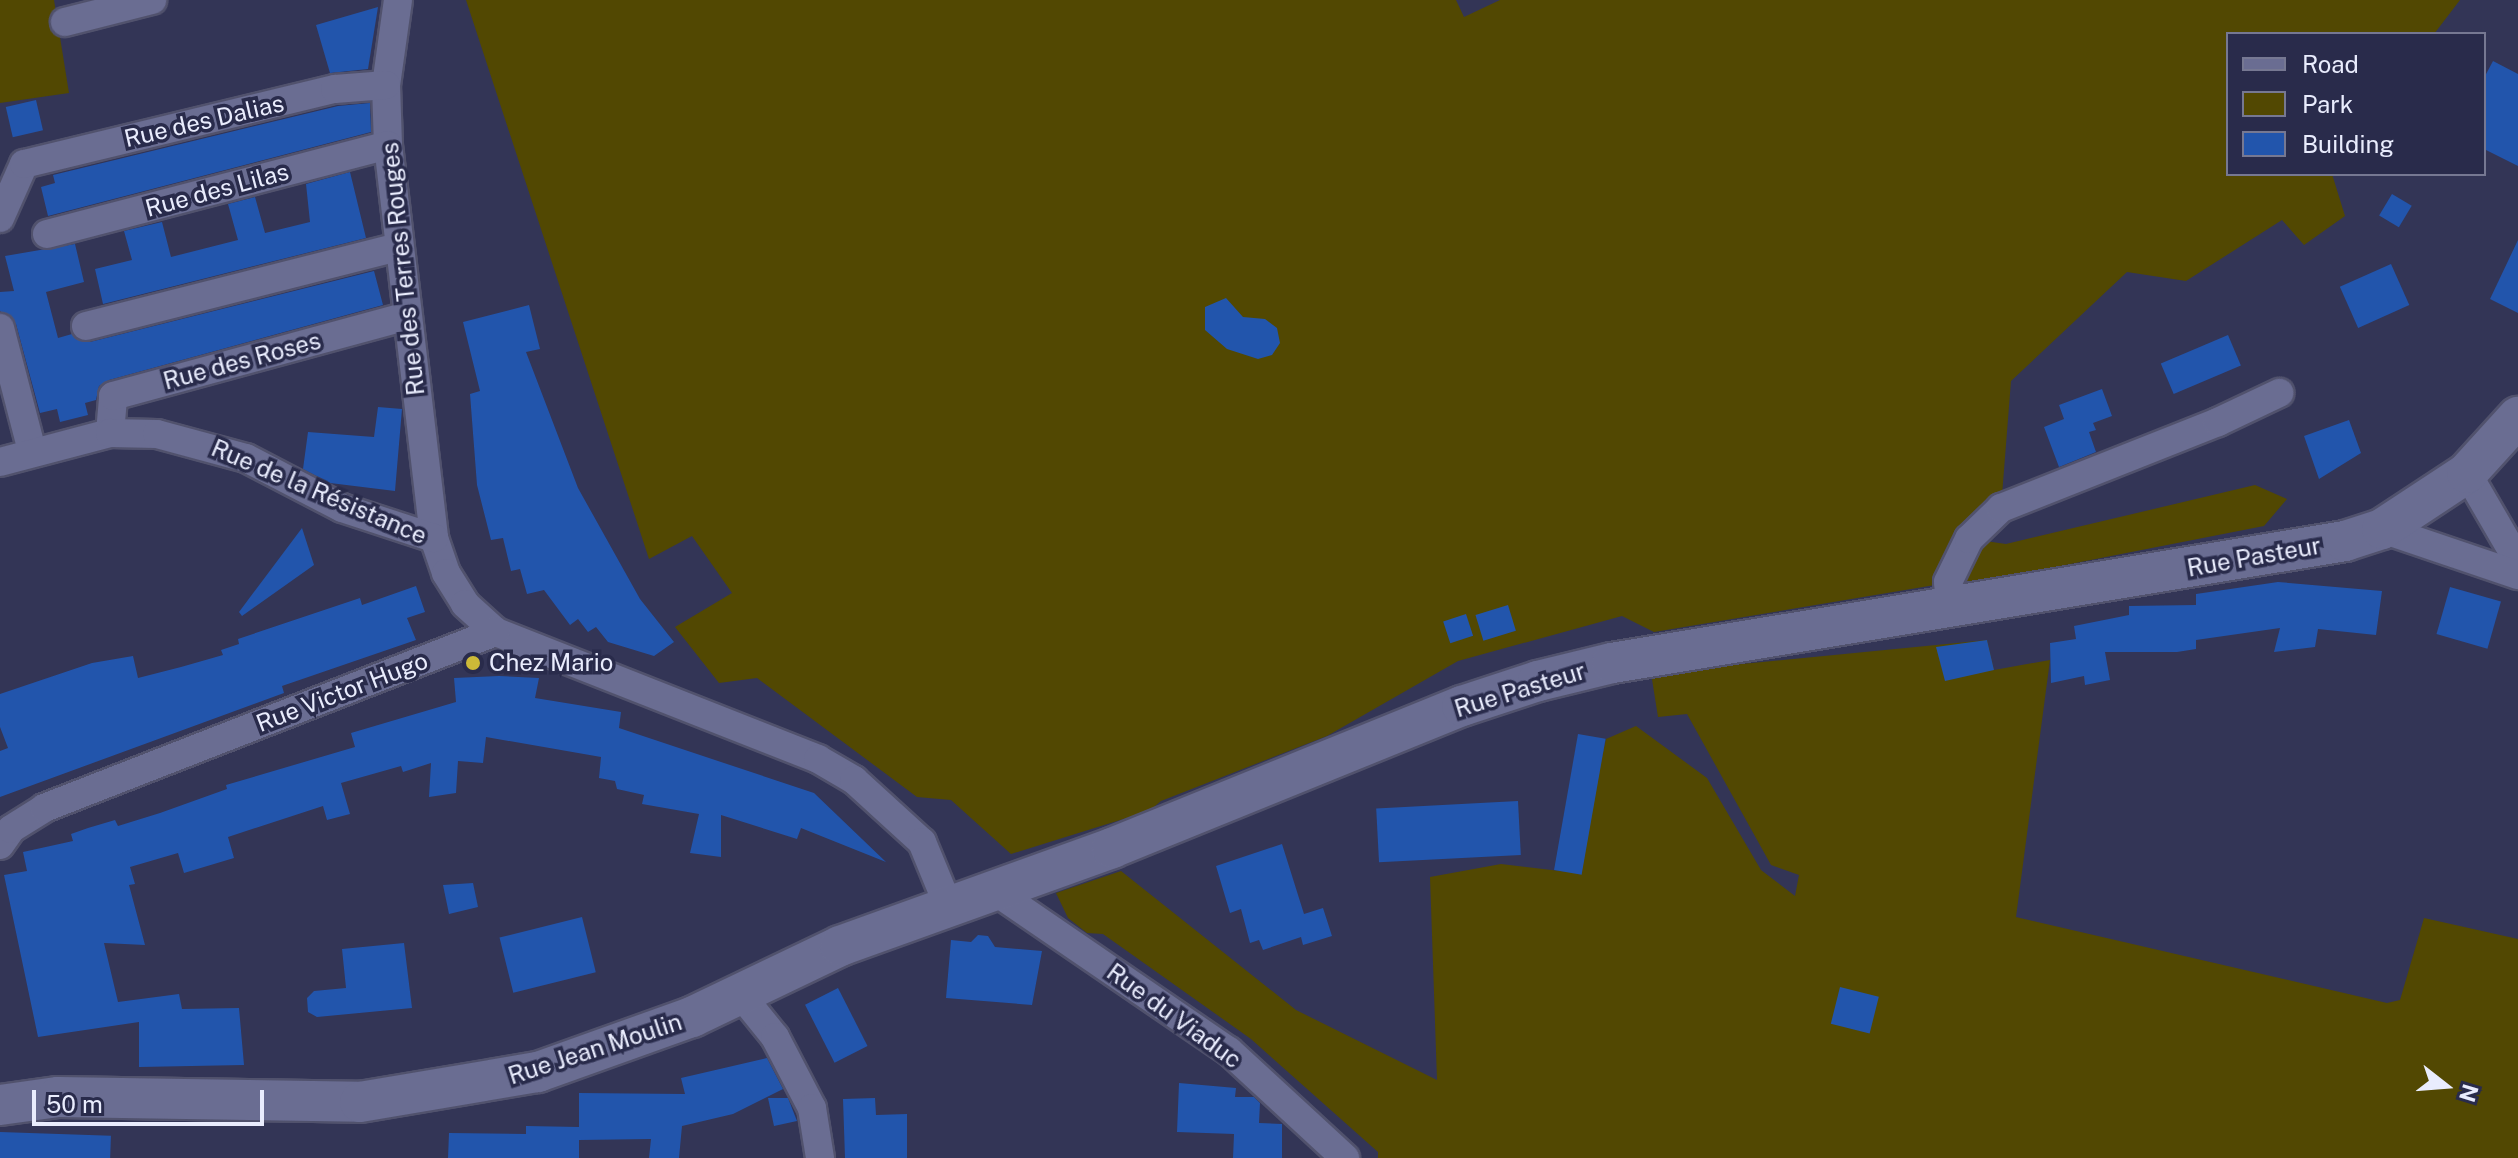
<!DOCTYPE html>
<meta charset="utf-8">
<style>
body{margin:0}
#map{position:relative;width:2518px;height:1158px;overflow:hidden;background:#333556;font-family:"Public Sans",sans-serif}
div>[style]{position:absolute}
.green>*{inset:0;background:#524802}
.building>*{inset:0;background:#2255ac;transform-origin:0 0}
.roads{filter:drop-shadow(2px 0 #51526d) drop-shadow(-2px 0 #51526d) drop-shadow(0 2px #51526d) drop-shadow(0 -2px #51526d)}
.street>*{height:28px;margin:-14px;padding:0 14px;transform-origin:14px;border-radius:14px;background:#6a6d92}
.secondary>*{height:40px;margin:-20px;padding:0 20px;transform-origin:20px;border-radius:20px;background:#6a6d92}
.dots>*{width:22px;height:22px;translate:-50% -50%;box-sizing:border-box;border:4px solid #292b4b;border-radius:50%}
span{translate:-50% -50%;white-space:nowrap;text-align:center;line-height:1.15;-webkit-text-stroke:7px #292b4b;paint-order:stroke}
.street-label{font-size:24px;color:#e9ecfd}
.poi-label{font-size:24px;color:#e9ecfd}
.left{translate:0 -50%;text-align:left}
.legend{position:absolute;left:2226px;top:32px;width:260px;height:144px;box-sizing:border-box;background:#292b4b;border:2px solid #767892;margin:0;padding:10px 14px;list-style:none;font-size:24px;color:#e9ecfd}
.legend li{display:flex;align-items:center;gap:16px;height:40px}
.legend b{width:40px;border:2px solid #767892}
.north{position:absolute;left:2406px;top:1046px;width:80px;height:80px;-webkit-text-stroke:6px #292b4b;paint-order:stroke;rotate:107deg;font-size:22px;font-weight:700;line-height:32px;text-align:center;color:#e9ecfd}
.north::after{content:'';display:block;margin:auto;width:28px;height:36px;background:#e9ecfd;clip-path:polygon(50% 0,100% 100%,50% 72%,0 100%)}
.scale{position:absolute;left:32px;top:1090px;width:232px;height:36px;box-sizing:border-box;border:4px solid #e9ecfd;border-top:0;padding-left:10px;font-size:24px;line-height:28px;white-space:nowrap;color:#e9ecfd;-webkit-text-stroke:6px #292b4b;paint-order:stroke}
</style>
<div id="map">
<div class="green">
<div style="clip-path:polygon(0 0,54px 0,69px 93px,0 103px)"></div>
<div style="clip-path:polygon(466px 0,1456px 0,1464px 17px,1500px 0,2460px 0,2434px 34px,2228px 34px,2228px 174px,2332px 174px,2345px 216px,2304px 245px,2282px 220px,2186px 281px,2127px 272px,2011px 381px,2001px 508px,1971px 539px,2006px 544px,2255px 485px,2287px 499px,2264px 526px,1947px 588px,1947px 583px,1654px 632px,1622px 616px,1458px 661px,1327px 736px,1161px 801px,1149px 811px,1011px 854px,951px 800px,917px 797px,757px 678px,719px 683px,675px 627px,732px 593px,692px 536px,649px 559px)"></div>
<div style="clip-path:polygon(1987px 640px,1994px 670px,2050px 660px,2016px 917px,2387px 1003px,2400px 1000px,2424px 918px,2518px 939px,2518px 1158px,1378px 1158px,1378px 1152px,1251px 1039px,1103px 934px,1087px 933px,1068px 918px,1056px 893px,1121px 871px,1296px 1010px,1437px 1080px,1430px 877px,1501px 864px,1577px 873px,1606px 739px,1636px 726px,1707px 778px,1761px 870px,1795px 896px,1799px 875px,1771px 865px,1687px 714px,1658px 717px,1651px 673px)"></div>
</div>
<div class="building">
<div style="clip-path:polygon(378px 7px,368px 69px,330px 73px,316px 25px)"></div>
<div style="clip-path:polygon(2493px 61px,2518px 74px,2518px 166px,2484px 149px,2484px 78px)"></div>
<div style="left:36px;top:100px;width:31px;height:31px;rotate:77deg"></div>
<div style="clip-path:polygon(370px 103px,371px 132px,48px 216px,41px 187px,55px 183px,53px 175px,338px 106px)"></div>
<div style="clip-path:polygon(350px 172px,366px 238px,103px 304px,95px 269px,132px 260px,124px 231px,162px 222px,171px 257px,238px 240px,228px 204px,255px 197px,265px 233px,310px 222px,306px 184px)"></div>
<div style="left:2392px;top:194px;width:23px;height:25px;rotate:31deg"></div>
<div style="clip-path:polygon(2518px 240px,2518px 313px,2490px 299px)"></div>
<div style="clip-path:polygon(75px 244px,84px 282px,46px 292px,58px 338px,72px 334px,90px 342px,374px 271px,383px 305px,109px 380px,99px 386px,96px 400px,85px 403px,88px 415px,60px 422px,57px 409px,40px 413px,16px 324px,0 311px,0 292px,14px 291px,5px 256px)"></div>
<div style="left:2391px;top:264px;width:45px;height:56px;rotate:66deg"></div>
<div style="clip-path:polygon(1226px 298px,1243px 317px,1265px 319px,1277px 328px,1280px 343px,1272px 355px,1258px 359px,1227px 349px,1205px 330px,1205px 307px)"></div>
<div style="clip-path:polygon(529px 305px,540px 349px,526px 352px,578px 488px,640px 599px,674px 642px,654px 656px,608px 642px,596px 627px,588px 632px,578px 619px,570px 625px,544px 590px,527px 594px,520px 569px,511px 571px,503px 538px,491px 540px,477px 485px,470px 394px,480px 391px,463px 322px)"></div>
<div style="left:2228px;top:335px;width:33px;height:73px;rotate:67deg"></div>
<div style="clip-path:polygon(2102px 389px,2112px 416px,2093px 423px,2096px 430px,2089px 432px,2096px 452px,2059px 467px,2044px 427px,2064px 419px,2059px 405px)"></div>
<div style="clip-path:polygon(378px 407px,402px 409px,395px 491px,330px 483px,303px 469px,308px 432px,374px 437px)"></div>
<div style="clip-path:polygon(2349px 420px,2361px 453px,2319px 479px,2304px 436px)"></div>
<div style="clip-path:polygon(302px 528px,314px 565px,242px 616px,239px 612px)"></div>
<div style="clip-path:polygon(2278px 582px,2382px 591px,2376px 635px,2318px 629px,2315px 647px,2274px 652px,2280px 628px,2196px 640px,2196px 649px,2177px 652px,2105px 652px,2110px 680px,2085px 685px,2084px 676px,2051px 683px,2050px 643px,2076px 639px,2074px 626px,2129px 615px,2129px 606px,2196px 605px,2196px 594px)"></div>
<div style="clip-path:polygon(416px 586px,425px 612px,407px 618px,416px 640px,282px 686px,284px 693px,0 797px,0 751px,8px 748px,0 727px,0 694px,92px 663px,133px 656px,138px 678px,181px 667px,223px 655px,221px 650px,239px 644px,238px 639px,360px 598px,362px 605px)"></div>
<div style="left:2450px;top:587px;width:53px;height:49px;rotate:16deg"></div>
<div style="left:1508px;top:605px;width:27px;height:34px;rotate:73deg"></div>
<div style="left:1466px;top:614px;width:23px;height:24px;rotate:72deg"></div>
<div style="clip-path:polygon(1987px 640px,1994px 670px,1945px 681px,1936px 647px)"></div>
<div style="clip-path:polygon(499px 676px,539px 678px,535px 698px,621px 712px,619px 728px,814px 793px,886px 862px,801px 828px,797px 839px,721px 815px,721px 857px,690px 853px,699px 814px,642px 804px,644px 795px,617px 789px,615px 781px,599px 778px,601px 757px,486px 737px,483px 763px,458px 761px,456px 793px,429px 797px,431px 763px,403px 772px,401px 766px,341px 783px,350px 814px,327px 820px,323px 806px,228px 837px,234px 858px,184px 873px,178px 853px,130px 867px,135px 884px,129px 885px,145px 945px,104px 943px,118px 1002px,179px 994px,182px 1009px,239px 1008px,244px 1065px,139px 1067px,139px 1022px,38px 1037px,4px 875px,27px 871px,23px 852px,73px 841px,71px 834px,88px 828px,115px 820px,118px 826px,160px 813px,227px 789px,226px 785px,355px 747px,351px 733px,456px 702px,454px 678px)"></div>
<div style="left:1578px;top:734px;width:28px;height:138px;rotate:10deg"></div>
<div style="left:1518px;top:801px;width:54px;height:142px;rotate:87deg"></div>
<div style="clip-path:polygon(1282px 844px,1304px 914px,1323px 908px,1332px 936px,1303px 945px,1301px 937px,1263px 950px,1259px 940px,1250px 943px,1241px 909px,1230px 913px,1216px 866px)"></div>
<div style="clip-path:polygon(473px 883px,478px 907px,449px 914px,443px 885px)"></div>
<div style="left:582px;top:917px;width:57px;height:85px;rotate:76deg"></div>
<div style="clip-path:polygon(978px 935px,988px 936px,995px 947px,1042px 951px,1032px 1005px,946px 998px,951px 940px,971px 942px)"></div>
<div style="clip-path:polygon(404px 943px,412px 1008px,317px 1017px,308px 1012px,307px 998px,314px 991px,346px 988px,342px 949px)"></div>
<div style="left:1840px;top:987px;width:40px;height:38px;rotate:14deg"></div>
<div style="left:838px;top:988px;width:65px;height:37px;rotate:63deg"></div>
<div style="clip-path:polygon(767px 1058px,783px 1089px,733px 1114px,682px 1126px,679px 1158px,649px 1158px,651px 1139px,579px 1140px,579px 1158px,448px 1158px,449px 1133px,526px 1134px,526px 1126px,579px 1127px,579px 1137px,579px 1093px,685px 1094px,681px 1078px)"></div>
<div style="clip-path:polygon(1179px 1083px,1236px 1088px,1235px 1097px,1254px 1097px,1260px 1103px,1259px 1123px,1282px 1124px,1282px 1158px,1233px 1158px,1234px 1134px,1177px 1132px)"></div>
<div style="clip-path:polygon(768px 1098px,788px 1098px,797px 1121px,774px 1126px)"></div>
<div style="clip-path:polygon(875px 1098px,876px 1115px,907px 1114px,907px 1158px,845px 1158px,843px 1099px)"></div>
<div style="left:0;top:1132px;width:111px;height:26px;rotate:2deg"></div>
</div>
<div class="roads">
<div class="street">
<div style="left:398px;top:0;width:86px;rotate:98deg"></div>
<div style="left:386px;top:85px;width:60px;rotate:88.1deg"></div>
<div style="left:388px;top:145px;width:396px;rotate:83.3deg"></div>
<div style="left:434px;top:538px;width:37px;rotate:71deg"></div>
<div style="left:446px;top:573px;width:36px;rotate:58deg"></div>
<div style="left:465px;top:604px;width:42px;rotate:42.1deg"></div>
<div style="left:496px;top:632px;width:346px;rotate:21.5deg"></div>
<div style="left:818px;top:759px;width:42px;rotate:30.3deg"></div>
<div style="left:854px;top:780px;width:92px;rotate:42.4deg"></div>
<div style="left:922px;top:842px;width:68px;rotate:67.6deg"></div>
<div style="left:65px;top:22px;width:90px;rotate:-14.2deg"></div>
<div style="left:0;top:218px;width:59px;rotate:-66deg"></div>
<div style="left:24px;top:164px;width:320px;rotate:-13.6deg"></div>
<div style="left:335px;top:89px;width:51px;rotate:-4.5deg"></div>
<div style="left:47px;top:234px;width:352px;rotate:-14.6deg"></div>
<div style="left:86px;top:326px;width:323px;rotate:-14.2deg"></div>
<div style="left:0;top:328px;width:127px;rotate:75.4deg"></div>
<div style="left:110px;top:433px;width:37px;rotate:-85deg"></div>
<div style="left:113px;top:396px;width:305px;rotate:-15.2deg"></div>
<div style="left:0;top:462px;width:114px;rotate:-14.8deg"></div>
<div style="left:110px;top:433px;width:47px;rotate:1.2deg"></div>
<div style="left:157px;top:434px;width:92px;rotate:15.1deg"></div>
<div style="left:246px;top:458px;width:108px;rotate:27.5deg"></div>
<div style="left:342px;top:508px;width:97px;rotate:18.1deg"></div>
<div style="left:2467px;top:473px;width:102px;rotate:59.9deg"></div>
<div style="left:2382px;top:529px;width:144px;rotate:18.7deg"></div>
<div style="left:1950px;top:609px;width:27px;rotate:-94deg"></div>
<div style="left:1948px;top:582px;width:48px;rotate:-64deg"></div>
<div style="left:1969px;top:539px;width:45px;rotate:-44.1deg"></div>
<div style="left:2001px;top:508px;width:233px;rotate:-21.6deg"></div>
<div style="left:2218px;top:422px;width:68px;rotate:-25.4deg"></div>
<div style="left:0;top:845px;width:19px;rotate:-55deg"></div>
<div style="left:11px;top:829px;width:39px;rotate:-32deg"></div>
<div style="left:44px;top:808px;width:485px;rotate:-21.3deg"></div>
<div style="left:992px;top:889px;width:287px;rotate:34.4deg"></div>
<div style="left:1229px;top:1051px;width:158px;rotate:42.7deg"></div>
<div style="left:741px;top:995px;width:54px;rotate:51deg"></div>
<div style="left:775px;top:1037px;width:80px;rotate:62.5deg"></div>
<div style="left:812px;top:1108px;width:51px;rotate:80.9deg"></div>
</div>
<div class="secondary">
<div style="left:0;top:1105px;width:59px;rotate:-7.9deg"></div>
<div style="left:58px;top:1097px;width:302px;rotate:0.9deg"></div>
<div style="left:360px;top:1102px;width:181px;rotate:-9.6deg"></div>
<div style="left:538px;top:1072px;width:164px;rotate:-19.7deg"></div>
<div style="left:692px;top:1017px;width:164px;rotate:-25.6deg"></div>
<div style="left:840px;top:946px;width:289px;rotate:-19.8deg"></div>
<div style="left:1112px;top:848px;width:378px;rotate:-22.1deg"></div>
<div style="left:1462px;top:706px;width:80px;rotate:-18.2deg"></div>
<div style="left:1538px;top:681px;width:76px;rotate:-13.7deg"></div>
<div style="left:1612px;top:663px;width:743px;rotate:-9.45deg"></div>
<div style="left:2345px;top:541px;width:39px;rotate:-18deg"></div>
<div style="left:2382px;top:529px;width:102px;rotate:-33.4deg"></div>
<div style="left:2467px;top:473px;width:76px;rotate:-47.7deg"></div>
</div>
</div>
<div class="dots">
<div style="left:473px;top:663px;background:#ccb938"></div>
</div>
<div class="street-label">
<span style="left:204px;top:121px;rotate:-13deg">Rue des Dalias</span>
<span style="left:217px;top:190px;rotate:-15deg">Rue des Lilas</span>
<span style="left:403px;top:269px;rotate:-96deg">Rue des Terres Rouges</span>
<span style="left:242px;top:361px;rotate:-15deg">Rue des Roses</span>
<span style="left:319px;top:492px;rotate:23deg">Rue de la Résistance</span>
<span style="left:2254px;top:557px;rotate:-10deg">Rue Pasteur</span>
<span style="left:1520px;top:690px;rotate:-17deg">Rue Pasteur</span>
<span style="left:342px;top:692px;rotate:-21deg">Rue Victor Hugo</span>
<span style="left:1174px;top:1016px;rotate:36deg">Rue du Viaduc</span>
<span style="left:595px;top:1049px;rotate:-18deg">Rue Jean Moulin</span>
</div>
<div class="poi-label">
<span class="left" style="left:489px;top:663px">Chez Mario</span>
</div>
<ul class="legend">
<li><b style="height:10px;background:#6a6d92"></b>Road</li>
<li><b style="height:22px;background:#524802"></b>Park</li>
<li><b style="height:22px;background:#2255ac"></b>Building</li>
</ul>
<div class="north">N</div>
<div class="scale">50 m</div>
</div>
